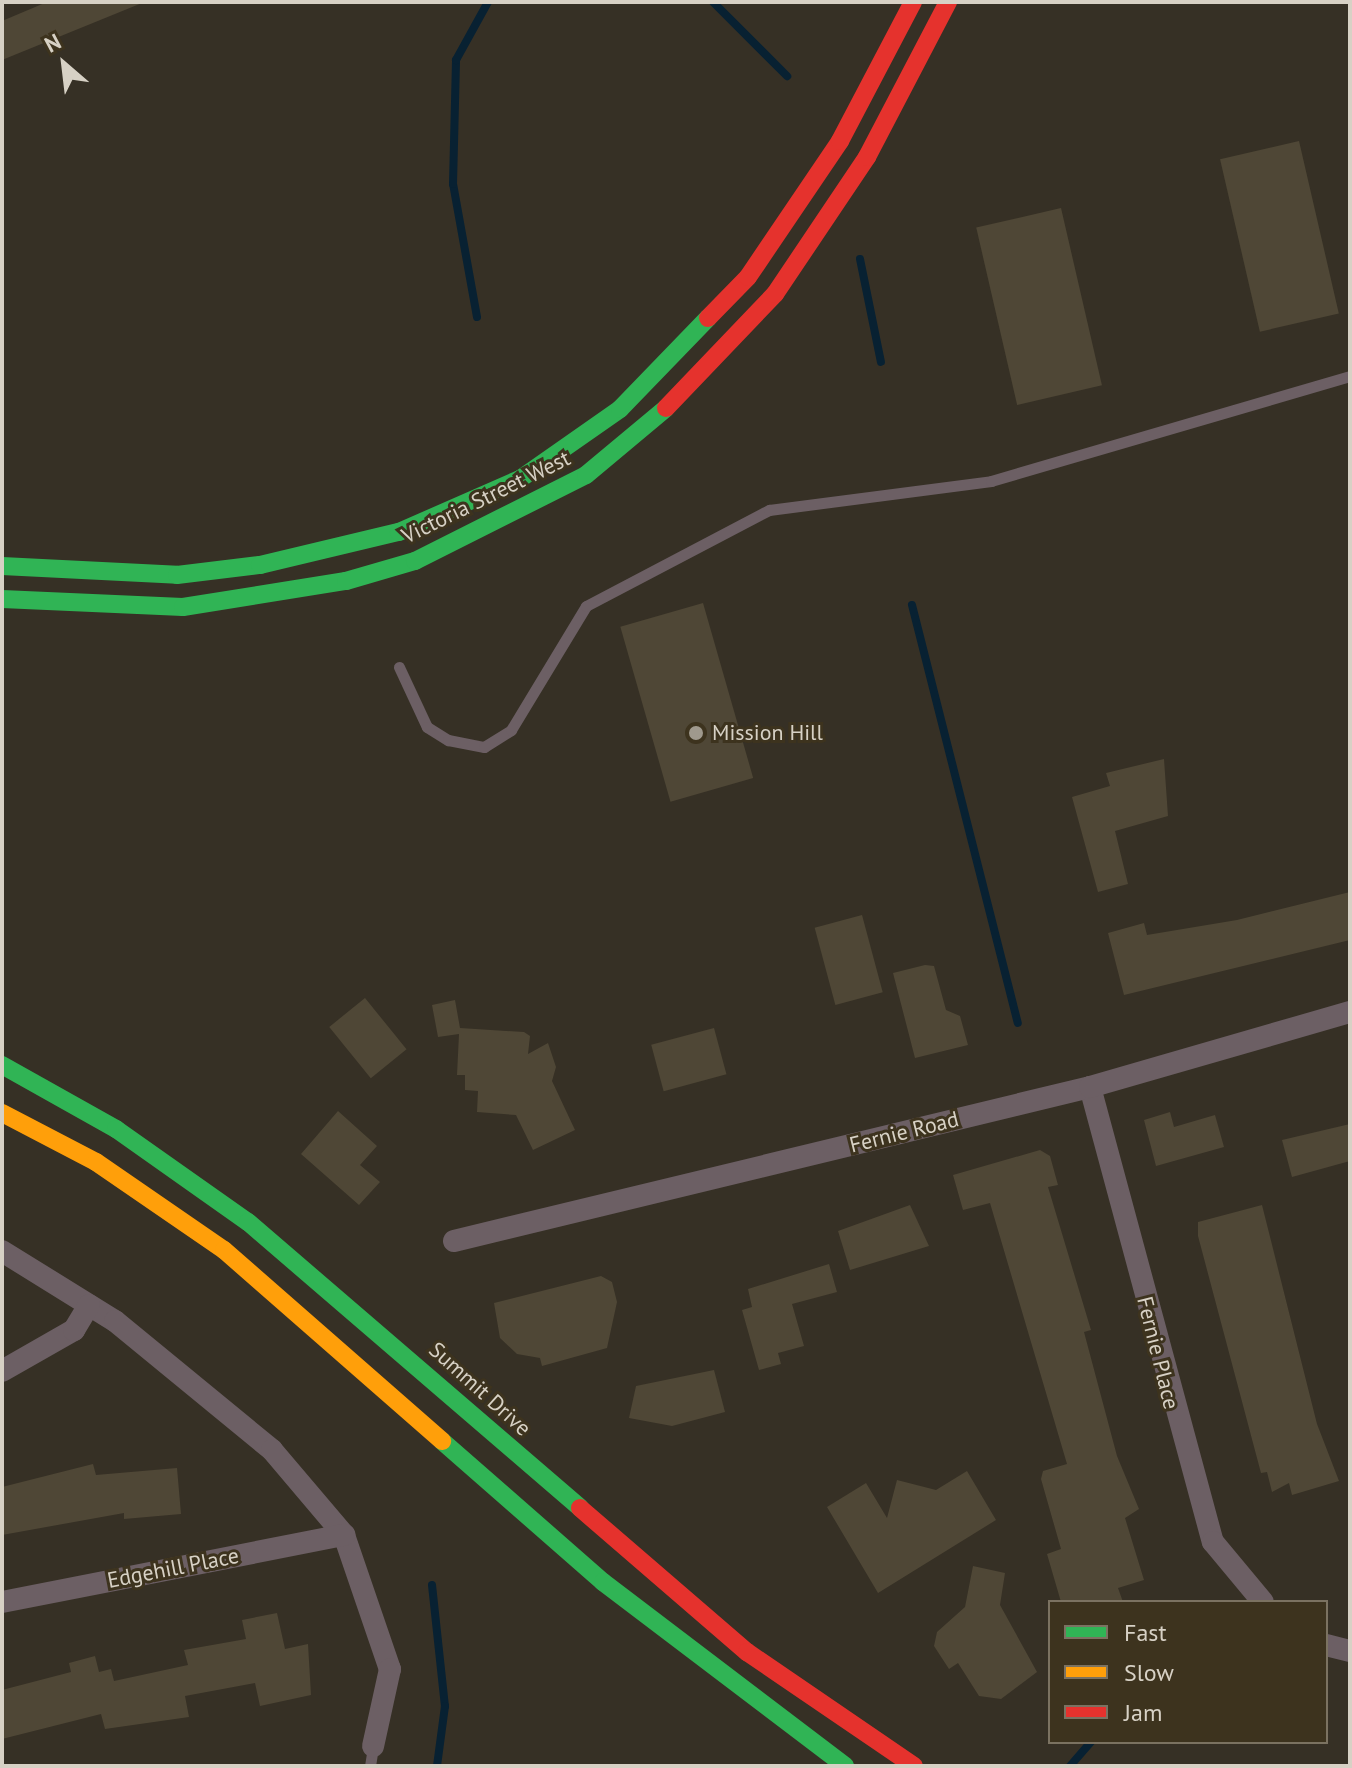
<!DOCTYPE html>
<style>
body{margin:0}
#map{position:relative;width:1352px;height:1768px;overflow:hidden;background:#363025;font-family:"PT Sans",sans-serif}
div>[style]{position:absolute}
.stream>*{height:8px;margin:-4px;padding:0 4px;transform-origin:4px;border-radius:4px;background:#082132}
.building>*{inset:0;background:#4f4736;transform-origin:0 0}
.lane>*{height:11px;margin:-5.5px;padding:0 5.5px;transform-origin:5.5px;border-radius:5.5px;background:#6c5f64}
.street>*{height:22px;margin:-11px;padding:0 11px;transform-origin:11px;border-radius:11px;background:#6c5f64}
.fast>*{height:18px;margin:-9px;padding:0 9px;transform-origin:9px;border-radius:9px;background:#30b455}
.slow>*{height:18px;margin:-9px;padding:0 9px;transform-origin:9px;border-radius:9px;background:#ff9f0a}
.jam>*{height:18px;margin:-9px;padding:0 9px;transform-origin:9px;border-radius:9px;background:#e5322d}
.dots>*{width:22px;height:22px;translate:-50% -50%;box-sizing:border-box;border:4px solid #3d331e;border-radius:50%}
span{translate:-50% -50%;white-space:nowrap;text-align:center;line-height:1.15;-webkit-text-stroke:6px #3d331e;paint-order:stroke}
.street-label{font-size:22px;color:#d7d1c5}
.poi-label{font-size:22px;color:#d7d1c5}
.left{translate:0 -50%;text-align:left}
.frame{position:absolute;inset:0;border:4px solid #d7d1c5;pointer-events:none}
.legend{position:absolute;left:1048px;top:1600px;width:280px;height:144px;box-sizing:border-box;background:#3d331e;border:2px solid #7b7261;margin:0;padding:10px 14px;list-style:none;font-size:24px;color:#d7d1c5}
.legend li{display:flex;align-items:center;gap:16px;height:40px}
.legend b{width:40px;border:2px solid #7b7261}
.north{position:absolute;left:24px;top:24px;width:80px;height:80px;-webkit-text-stroke:6px #3d331e;paint-order:stroke;rotate:332deg;font-size:22px;font-weight:700;line-height:32px;text-align:center;color:#d7d1c5}
.north::after{content:'';display:block;margin:auto;width:28px;height:36px;background:#d7d1c5;clip-path:polygon(50% 0,100% 100%,50% 72%,0 100%)}
</style>
<div id="map">
<div class="stream">
<div style="left:713px;top:2px;width:105px;rotate:45deg"></div>
<div style="left:860px;top:259px;width:105px;rotate:78.5deg"></div>
<div style="left:477px;top:317px;width:135px;rotate:-100.2deg"></div>
<div style="left:453px;top:184px;width:124px;rotate:-88.6deg"></div>
<div style="left:456px;top:60px;width:66px;rotate:-61.1deg"></div>
<div style="left:912px;top:605px;width:431px;rotate:75.8deg"></div>
<div style="left:432px;top:1585px;width:122px;rotate:83.9deg"></div>
<div style="left:445px;top:1706px;width:61px;rotate:97.6deg"></div>
<div style="left:1070px;top:1766px;width:32px;rotate:-49deg"></div>
</div>
<div class="building">
<div style="clip-path:polygon(47px 2px,142px 2px,142px 3px,2px 60px,2px 21px)"></div>
<div style="left:1299px;top:141px;width:177px;height:81px;rotate:77deg"></div>
<div style="left:1061px;top:208px;width:182px;height:87px;rotate:77deg"></div>
<div style="left:703px;top:603px;width:182px;height:86px;rotate:74deg"></div>
<div style="clip-path:polygon(1164px 759px,1168px 816px,1115px 831px,1128px 884px,1098px 892px,1072px 797px,1110px 786px,1106px 773px)"></div>
<div style="clip-path:polygon(1350px 892px,1350px 940px,1124px 995px,1108px 933px,1144px 923px,1147px 935px,1237px 920px)"></div>
<div style="left:862px;top:915px;width:80px;height:49px;rotate:75deg"></div>
<div style="clip-path:polygon(925px 965px,934px 966px,946px 1010px,960px 1016px,968px 1045px,915px 1058px,893px 973px)"></div>
<div style="left:365px;top:998px;width:66px;height:46px;rotate:51deg"></div>
<div style="clip-path:polygon(455px 1000px,460px 1028px,524px 1032px,530px 1036px,528px 1054px,548px 1043px,556px 1067px,552px 1081px,575px 1130px,533px 1150px,516px 1115px,477px 1112px,478px 1091px,465px 1090px,465px 1075px,457px 1075px,459px 1034px,438px 1037px,432px 1005px)"></div>
<div style="left:714px;top:1028px;width:48px;height:65px;rotate:75deg"></div>
<div style="clip-path:polygon(338px 1111px,377px 1146px,360px 1165px,380px 1182px,359px 1205px,301px 1154px)"></div>
<div style="clip-path:polygon(1170px 1112px,1174px 1127px,1215px 1115px,1224px 1147px,1156px 1166px,1144px 1120px)"></div>
<div style="clip-path:polygon(1350px 1124px,1350px 1161px,1292px 1177px,1282px 1140px)"></div>
<div style="clip-path:polygon(1040px 1150px,1050px 1156px,1058px 1185px,1048px 1187px,1091px 1330px,1084px 1332px,1117px 1456px,1139px 1509px,1125px 1518px,1144px 1580px,1118px 1588px,1123px 1602px,1061px 1602px,1047px 1554px,1061px 1549px,1041px 1479px,1043px 1471px,1067px 1464px,990px 1203px,963px 1210px,953px 1175px)"></div>
<div style="clip-path:polygon(910px 1205px,929px 1246px,850px 1270px,838px 1231px)"></div>
<div style="clip-path:polygon(1262px 1205px,1317px 1424px,1339px 1481px,1292px 1495px,1289px 1483px,1272px 1492px,1267px 1472px,1261px 1473px,1198px 1236px,1198px 1222px)"></div>
<div style="clip-path:polygon(829px 1264px,837px 1292px,792px 1304px,804px 1346px,778px 1353px,781px 1364px,759px 1370px,742px 1310px,752px 1307px,748px 1289px)"></div>
<div style="clip-path:polygon(601px 1276px,612px 1282px,617px 1302px,607px 1348px,542px 1366px,540px 1358px,517px 1354px,500px 1338px,494px 1303px)"></div>
<div style="clip-path:polygon(714px 1370px,725px 1412px,672px 1426px,629px 1418px,636px 1386px)"></div>
<div style="clip-path:polygon(93px 1464px,96px 1475px,177px 1468px,181px 1514px,124px 1519px,124px 1513px,2px 1535px,2px 1487px)"></div>
<div style="clip-path:polygon(967px 1471px,996px 1520px,878px 1593px,827px 1507px,866px 1483px,887px 1518px,897px 1480px,936px 1490px)"></div>
<div style="clip-path:polygon(973px 1566px,1005px 1573px,1000px 1605px,1037px 1672px,1001px 1699px,979px 1696px,958px 1663px,949px 1669px,934px 1646px,937px 1632px,965px 1607px)"></div>
<div style="clip-path:polygon(277px 1613px,285px 1649px,308px 1644px,311px 1695px,260px 1706px,255px 1683px,185px 1696px,189px 1717px,105px 1729px,101px 1714px,2px 1739px,2px 1690px,71px 1672px,69px 1663px,95px 1656px,99px 1672px,111px 1669px,114px 1681px,188px 1665px,184px 1650px,246px 1639px,242px 1620px)"></div>
</div>
<div class="lane">
<div style="left:399px;top:667px;width:66px;rotate:65deg"></div>
<div style="left:427px;top:727px;width:25px;rotate:32deg"></div>
<div style="left:448px;top:740px;width:37px;rotate:11deg"></div>
<div style="left:484px;top:747px;width:32px;rotate:-32deg"></div>
<div style="left:511px;top:730px;width:145px;rotate:-58.8deg"></div>
<div style="left:586px;top:606px;width:207px;rotate:-27.7deg"></div>
<div style="left:769px;top:510px;width:224px;rotate:-7.4deg"></div>
<div style="left:991px;top:481px;width:374px;rotate:-16.3deg"></div>
<div style="left:370px;top:1766px;width:20px;rotate:-81deg"></div>
</div>
<div class="street">
<div style="left:1090px;top:1087px;width:471px;rotate:74.9deg"></div>
<div style="left:1213px;top:1542px;width:78px;rotate:50.2deg"></div>
<div style="left:454px;top:1241px;width:654px;rotate:-13.61deg"></div>
<div style="left:1090px;top:1087px;width:271px;rotate:-16.1deg"></div>
<div style="left:2px;top:1251px;width:133px;rotate:31.8deg"></div>
<div style="left:115px;top:1321px;width:203px;rotate:39.4deg"></div>
<div style="left:272px;top:1450px;width:111px;rotate:49.7deg"></div>
<div style="left:344px;top:1535px;width:142px;rotate:71.1deg"></div>
<div style="left:390px;top:1669px;width:79px;rotate:102.4deg"></div>
<div style="left:2px;top:1371px;width:83px;rotate:-29.7deg"></div>
<div style="left:74px;top:1330px;width:29px;rotate:-59deg"></div>
<div style="left:2px;top:1602px;width:349px;rotate:-11.1deg"></div>
<div style="left:1326px;top:1645px;width:25px;rotate:14deg"></div>
</div>
<div class="fast">
<div style="left:2px;top:566px;width:175px;rotate:2.9deg"></div>
<div style="left:177px;top:575px;width:84px;rotate:-6.9deg"></div>
<div style="left:260px;top:565px;width:143px;rotate:-13.4deg"></div>
<div style="left:399px;top:532px;width:132px;rotate:-23.7deg"></div>
<div style="left:520px;top:479px;width:122px;rotate:-35deg"></div>
<div style="left:620px;top:409px;width:127px;rotate:-46deg"></div>
<div style="left:2px;top:599px;width:181px;rotate:2.5deg"></div>
<div style="left:183px;top:607px;width:165px;rotate:-9.1deg"></div>
<div style="left:346px;top:581px;width:72px;rotate:-16.2deg"></div>
<div style="left:415px;top:561px;width:191px;rotate:-26.7deg"></div>
<div style="left:586px;top:475px;width:104px;rotate:-39.9deg"></div>
<div style="left:2px;top:1065px;width:131px;rotate:29.3deg"></div>
<div style="left:116px;top:1129px;width:161px;rotate:35.2deg"></div>
<div style="left:248px;top:1222px;width:438px;rotate:40.7deg"></div>
<div style="left:442px;top:1441px;width:214px;rotate:41.2deg"></div>
<div style="left:603px;top:1582px;width:304px;rotate:37.2deg"></div>
</div>
<div class="slow">
<div style="left:2px;top:1113px;width:106px;rotate:27.5deg"></div>
<div style="left:96px;top:1162px;width:155px;rotate:34.5deg"></div>
<div style="left:224px;top:1250px;width:290px;rotate:41.2deg"></div>
</div>
<div class="jam">
<div style="left:708px;top:318px;width:57px;rotate:-45.7deg"></div>
<div style="left:748px;top:277px;width:164px;rotate:-55.9deg"></div>
<div style="left:840px;top:141px;width:157px;rotate:-62.3deg"></div>
<div style="left:666px;top:408px;width:158px;rotate:-46.3deg"></div>
<div style="left:775px;top:294px;width:165px;rotate:-56.1deg"></div>
<div style="left:867px;top:157px;width:175px;rotate:-62.4deg"></div>
<div style="left:580px;top:1508px;width:221px;rotate:40.8deg"></div>
<div style="left:747px;top:1652px;width:202px;rotate:34.3deg"></div>
</div>
<div class="dots">
<div style="left:696px;top:733px;background:#9f998d"></div>
</div>
<div class="street-label">
<span style="left:486px;top:497px;rotate:-26deg">Victoria Street West</span>
<span style="left:904px;top:1132px;rotate:-14deg">Fernie Road</span>
<span style="left:1158px;top:1353px;rotate:76deg">Fernie Place</span>
<span style="left:480px;top:1389px;rotate:42deg">Summit Drive</span>
<span style="left:173px;top:1568px;rotate:-11deg">Edgehill Place</span>
</div>
<div class="poi-label">
<span class="left" style="left:712px;top:733px">Mission Hill</span>
</div>
<div class="frame"></div>
<ul class="legend">
<li><b style="height:10px;background:#30b455"></b>Fast</li>
<li><b style="height:10px;background:#ff9f0a"></b>Slow</li>
<li><b style="height:10px;background:#e5322d"></b>Jam</li>
</ul>
<div class="north">N</div>
</div>
